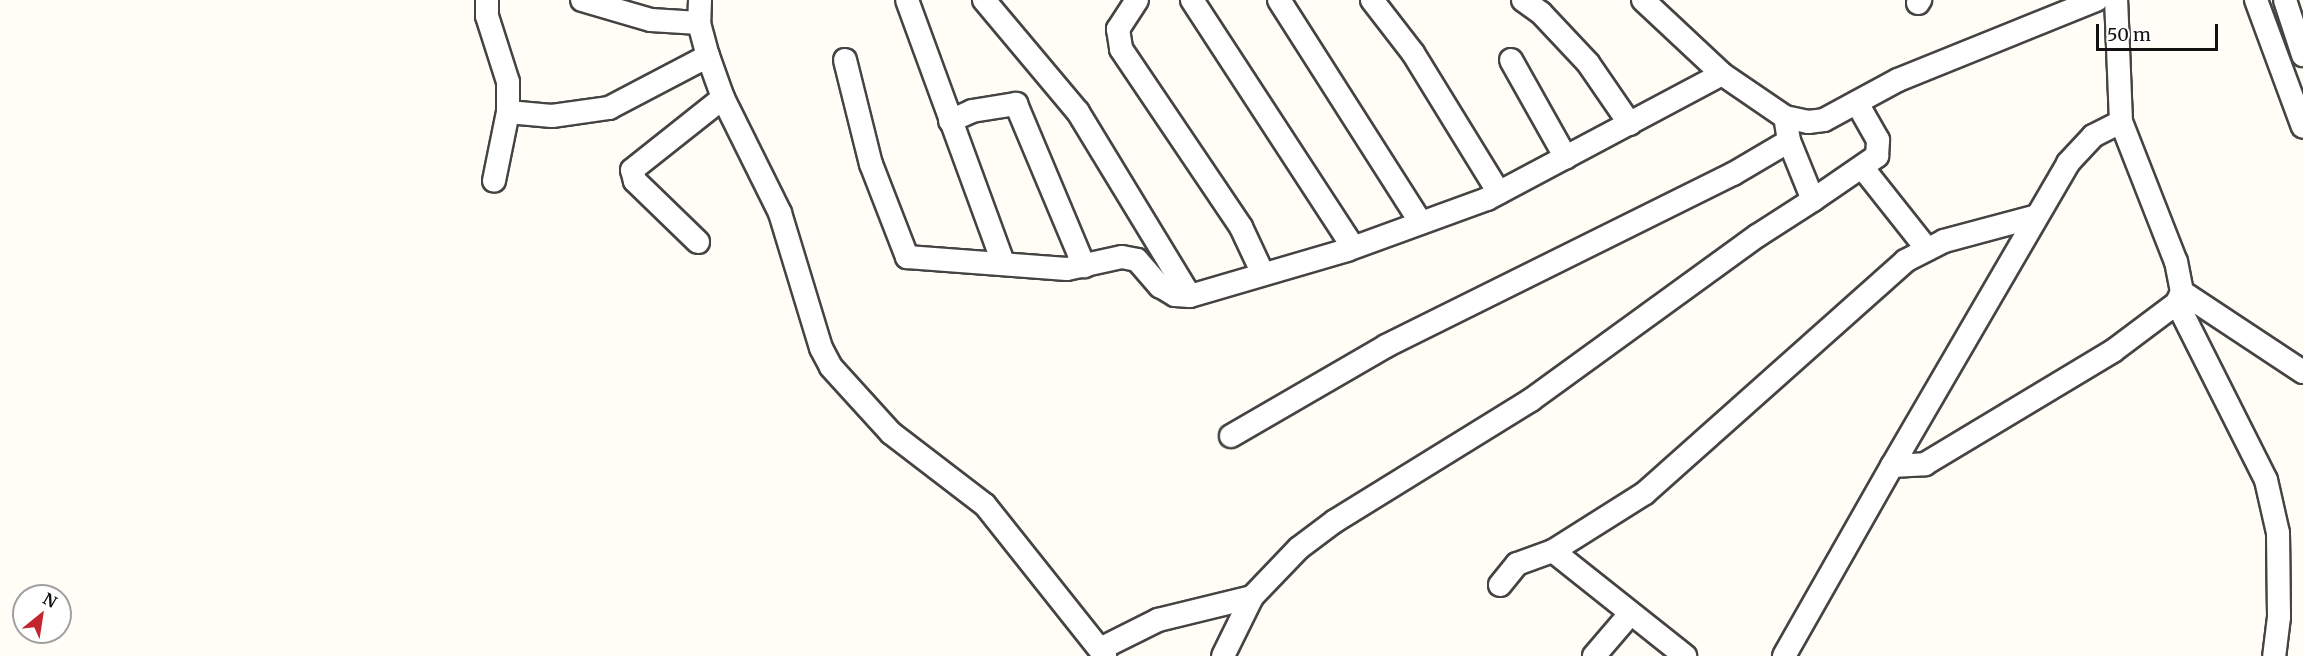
<!DOCTYPE html>
<style>
body{margin:0}
#map{position:relative;width:2303px;height:656px;overflow:hidden;background:#fffdf5;font-family:Merriweather,serif}
div>[style]{position:absolute}
.roads{filter:drop-shadow(2px 0 #444) drop-shadow(-2px 0 #444) drop-shadow(0 2px #444) drop-shadow(0 -2px #444)}
.minor>*{height:22px;margin:-11px;padding:0 11px;transform-origin:11px;border-radius:11px;background:#fff}
span{translate:-50% -50%;white-space:nowrap;text-align:center;line-height:1.15;-webkit-text-stroke:6px #fff;paint-order:stroke}
.north{position:absolute;left:12px;top:584px;width:60px;height:60px;box-sizing:border-box;background:#fff;border:2px solid #a0a0a0;border-radius:50%;rotate:30deg;font-size:16px;font-weight:700;line-height:24px;text-align:center;color:#111}
.north::after{content:'';display:block;margin:auto;width:21px;height:27px;background:#c4262e;clip-path:polygon(50% 0,100% 100%,50% 72%,0 100%)}
.scale{position:absolute;left:2096px;top:24px;width:122px;height:27px;box-sizing:border-box;border:3px solid #111;border-top:0;padding-left:8px;font-size:18px;line-height:21px;white-space:nowrap;color:#111;-webkit-text-stroke:4px #fff;paint-order:stroke}
</style>
<div id="map">
<div class="roads">
<div class="minor">
<div style="left:487px;top:0;width:16px;rotate:90deg"></div>
<div style="left:487px;top:16px;width:69px;rotate:72.3deg"></div>
<div style="left:508px;top:82px;width:30px;rotate:90deg"></div>
<div style="left:508px;top:112px;width:70px;rotate:101.5deg"></div>
<div style="left:582px;top:0;width:72px;rotate:16.2deg"></div>
<div style="left:651px;top:20px;width:48px;rotate:3.6deg"></div>
<div style="left:700px;top:0;width:23px;rotate:92deg"></div>
<div style="left:699px;top:23px;width:34px;rotate:75deg"></div>
<div style="left:708px;top:56px;width:45px;rotate:70.3deg"></div>
<div style="left:723px;top:98px;width:128px;rotate:63.6deg"></div>
<div style="left:780px;top:213px;width:141px;rotate:73.1deg"></div>
<div style="left:821px;top:348px;width:21px;rotate:62deg"></div>
<div style="left:831px;top:367px;width:89px;rotate:47.7deg"></div>
<div style="left:891px;top:433px;width:118px;rotate:37.5deg"></div>
<div style="left:985px;top:505px;width:193px;rotate:51.5deg"></div>
<div style="left:907px;top:0;width:279px;rotate:69.9deg"></div>
<div style="left:984px;top:0;width:146px;rotate:50deg"></div>
<div style="left:1078px;top:112px;width:215px;rotate:58.7deg"></div>
<div style="left:1137px;top:0;width:35px;rotate:123deg"></div>
<div style="left:1118px;top:29px;width:20px;rotate:81deg"></div>
<div style="left:1121px;top:49px;width:215px;rotate:56deg"></div>
<div style="left:1241px;top:227px;width:52px;rotate:64.9deg"></div>
<div style="left:1192px;top:0;width:295px;rotate:56.9deg"></div>
<div style="left:1279px;top:0;width:264px;rotate:57.5deg"></div>
<div style="left:1372px;top:0;width:67px;rotate:52.3deg"></div>
<div style="left:1413px;top:53px;width:164px;rotate:58.4deg"></div>
<div style="left:1523px;top:0;width:22px;rotate:36deg"></div>
<div style="left:1541px;top:13px;width:69px;rotate:46.8deg"></div>
<div style="left:1588px;top:63px;width:74px;rotate:55.5deg"></div>
<div style="left:1643px;top:0;width:108px;rotate:43.1deg"></div>
<div style="left:1722px;top:74px;width:76px;rotate:34.3deg"></div>
<div style="left:1785px;top:117px;width:24px;rotate:12deg"></div>
<div style="left:1808px;top:122px;width:16px;rotate:-7deg"></div>
<div style="left:1824px;top:120px;width:84px;rotate:-28.4deg"></div>
<div style="left:1898px;top:80px;width:214px;rotate:-22deg"></div>
<div style="left:2256px;top:0;width:135px;rotate:69.7deg"></div>
<div style="left:2285px;top:0;width:58px;rotate:71.9deg"></div>
<div style="left:1918px;top:3px;width:4px;rotate:-56deg"></div>
<div style="left:845px;top:60px;width:107px;rotate:76deg"></div>
<div style="left:871px;top:164px;width:100px;rotate:68.8deg"></div>
<div style="left:907px;top:257px;width:160px;rotate:4.3deg"></div>
<div style="left:1067px;top:269px;width:56px;rotate:-12.3deg"></div>
<div style="left:1122px;top:257px;width:15px;rotate:11deg"></div>
<div style="left:1137px;top:260px;width:35px;rotate:49deg"></div>
<div style="left:1160px;top:286px;width:17px;rotate:31deg"></div>
<div style="left:1175px;top:295px;width:15px;rotate:4deg"></div>
<div style="left:1190px;top:296px;width:164px;rotate:-16.3deg"></div>
<div style="left:1347px;top:250px;width:149px;rotate:-20deg"></div>
<div style="left:1487px;top:199px;width:266px;rotate:-28deg"></div>
<div style="left:1511px;top:60px;width:112px;rotate:60.7deg"></div>
<div style="left:508px;top:112px;width:44px;rotate:5.2deg"></div>
<div style="left:552px;top:116px;width:58px;rotate:-8deg"></div>
<div style="left:609px;top:108px;width:112px;rotate:-27.7deg"></div>
<div style="left:950px;top:121px;width:24px;rotate:-24deg"></div>
<div style="left:972px;top:111px;width:45px;rotate:-9deg"></div>
<div style="left:1016px;top:104px;width:176px;rotate:67.2deg"></div>
<div style="left:1862px;top:167px;width:105px;rotate:51.6deg"></div>
<div style="left:1813px;top:200px;width:78px;rotate:-34.5deg"></div>
<div style="left:1877px;top:156px;width:16px;rotate:-86deg"></div>
<div style="left:1878px;top:140px;width:43px;rotate:-119.6deg"></div>
<div style="left:698px;top:242px;width:88px;rotate:-135.9deg"></div>
<div style="left:635px;top:181px;width:11px;rotate:-105deg"></div>
<div style="left:632px;top:170px;width:116px;rotate:-38.4deg"></div>
<div style="left:2182px;top:292px;width:145px;rotate:33.5deg"></div>
<div style="left:2177px;top:303px;width:198px;rotate:63.3deg"></div>
<div style="left:2266px;top:480px;width:54px;rotate:77.2deg"></div>
<div style="left:2278px;top:533px;width:84px;rotate:89.3deg"></div>
<div style="left:2279px;top:617px;width:39px;rotate:97deg"></div>
<div style="left:1231px;top:436px;width:179px;rotate:-30.1deg"></div>
<div style="left:1386px;top:346px;width:387px;rotate:-26.4deg"></div>
<div style="left:1733px;top:174px;width:65px;rotate:-30.5deg"></div>
<div style="left:1789px;top:141px;width:24px;rotate:-99deg"></div>
<div style="left:1892px;top:466px;width:350px;rotate:-59.8deg"></div>
<div style="left:2068px;top:163px;width:37px;rotate:-47deg"></div>
<div style="left:2093px;top:136px;width:31px;rotate:-27deg"></div>
<div style="left:1553px;top:551px;width:169px;rotate:38.5deg"></div>
<div style="left:1500px;top:585px;width:27px;rotate:-51deg"></div>
<div style="left:1517px;top:564px;width:38px;rotate:-20deg"></div>
<div style="left:1553px;top:551px;width:109px;rotate:-32.2deg"></div>
<div style="left:1645px;top:493px;width:348px;rotate:-41.7deg"></div>
<div style="left:1905px;top:261px;width:44px;rotate:-27.1deg"></div>
<div style="left:1944px;top:241px;width:96px;rotate:-15deg"></div>
<div style="left:1102px;top:648px;width:63px;rotate:-26.6deg"></div>
<div style="left:1158px;top:620px;width:97px;rotate:-13.7deg"></div>
<div style="left:1223px;top:656px;width:66px;rotate:-63.8deg"></div>
<div style="left:1252px;top:597px;width:68px;rotate:-46.2deg"></div>
<div style="left:1299px;top:548px;width:45px;rotate:-36.9deg"></div>
<div style="left:1335px;top:521px;width:230px;rotate:-31.7deg"></div>
<div style="left:1531px;top:400px;width:279px;rotate:-36deg"></div>
<div style="left:1757px;top:236px;width:67px;rotate:-32.7deg"></div>
<div style="left:1813px;top:200px;width:64px;rotate:-112.1deg"></div>
<div style="left:1594px;top:656px;width:55px;rotate:-49.4deg"></div>
<div style="left:1784px;top:656px;width:219px;rotate:-60.4deg"></div>
<div style="left:1892px;top:466px;width:33px;rotate:-3deg"></div>
<div style="left:1925px;top:464px;width:219px;rotate:-31deg"></div>
<div style="left:2113px;top:351px;width:80px;rotate:-36.9deg"></div>
<div style="left:2177px;top:303px;width:12px;rotate:-66deg"></div>
<div style="left:2182px;top:292px;width:31px;rotate:-101deg"></div>
<div style="left:2176px;top:262px;width:150px;rotate:-111.4deg"></div>
<div style="left:2121px;top:122px;width:122px;rotate:-92.3deg"></div>
</div>
</div>
<div class="north">N</div>
<div class="scale">50 m</div>
</div>
